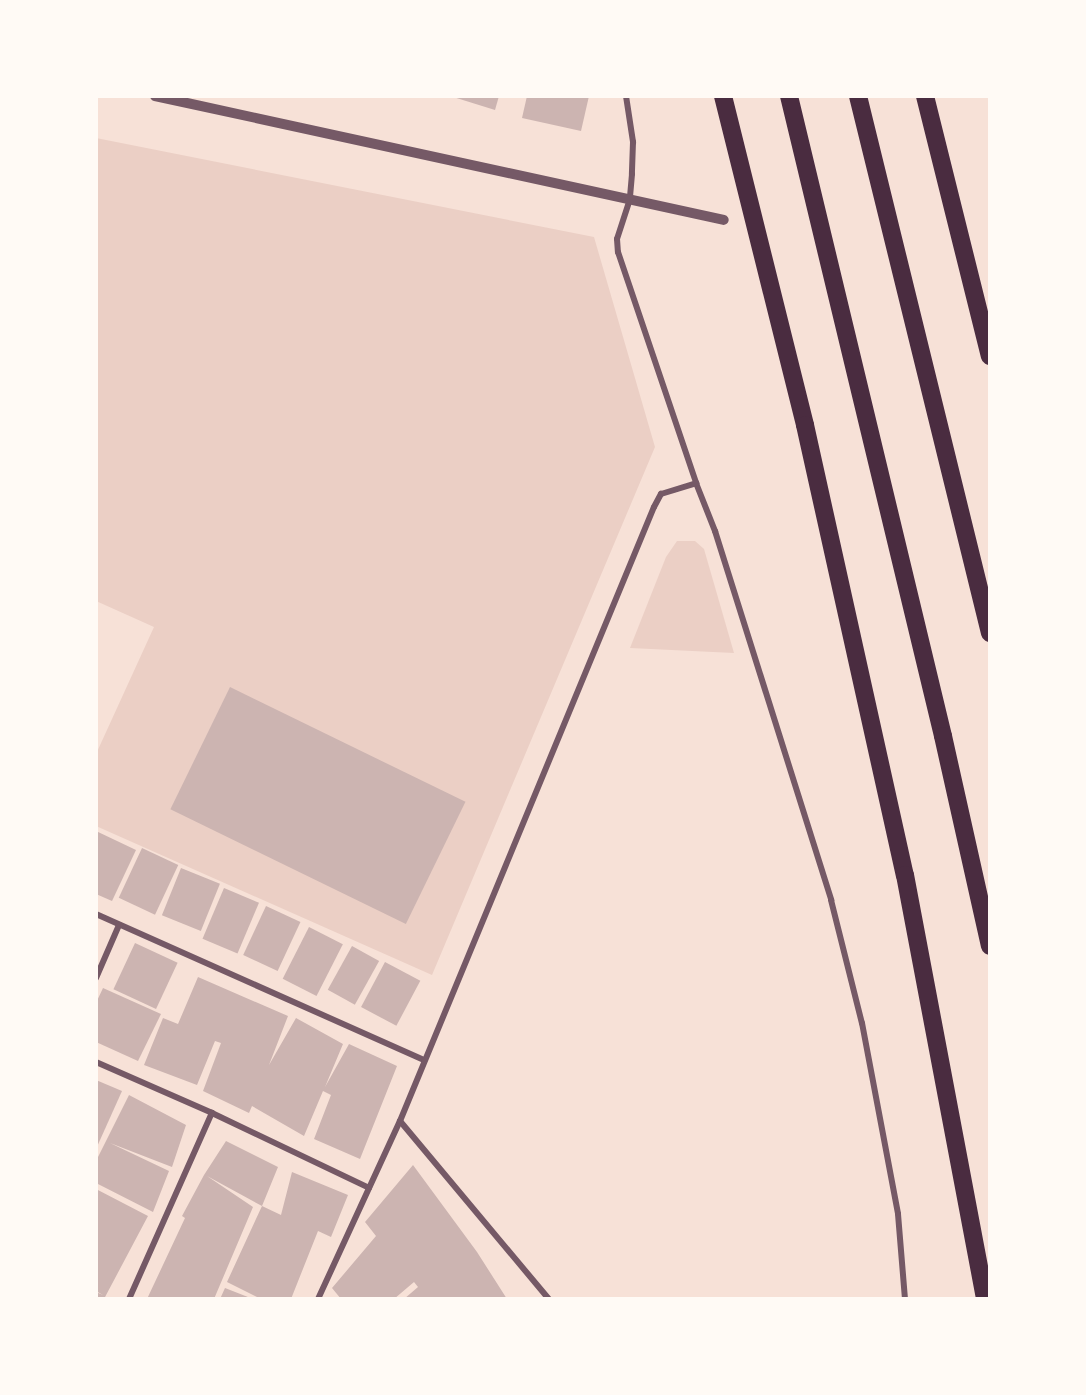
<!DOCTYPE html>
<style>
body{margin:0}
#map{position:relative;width:1086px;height:1395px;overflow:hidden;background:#f7e1d7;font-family:"PT Sans Narrow",sans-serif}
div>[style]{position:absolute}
.green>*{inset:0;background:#ebcfc5}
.building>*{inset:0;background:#ccb4b1;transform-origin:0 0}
.minor>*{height:6px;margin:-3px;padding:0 3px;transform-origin:3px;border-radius:3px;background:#755966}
.tertiary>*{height:10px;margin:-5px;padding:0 5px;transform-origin:5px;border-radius:5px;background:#755966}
.motorway>*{height:18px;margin:-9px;padding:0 9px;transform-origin:9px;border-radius:9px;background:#4a2c40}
span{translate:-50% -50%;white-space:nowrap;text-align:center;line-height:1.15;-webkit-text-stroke:4.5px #fffaf5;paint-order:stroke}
.frame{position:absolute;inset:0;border:98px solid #fffaf5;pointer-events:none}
</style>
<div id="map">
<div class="green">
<div style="clip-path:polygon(96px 138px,594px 237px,655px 447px,432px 975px,96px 826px,96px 754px,154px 627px,96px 601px)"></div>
<div style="clip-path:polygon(677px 541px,695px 541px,704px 549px,734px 653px,630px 648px,666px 557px)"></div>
</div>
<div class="building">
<div style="clip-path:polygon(450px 96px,499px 96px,495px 110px)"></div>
<div style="clip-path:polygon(527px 96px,589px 96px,581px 131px,522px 118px)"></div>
<div style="left:230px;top:687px;width:262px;height:136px;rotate:26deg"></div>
<div style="clip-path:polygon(96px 831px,136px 850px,112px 901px,96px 894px)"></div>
<div style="left:142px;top:848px;width:40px;height:55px;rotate:25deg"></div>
<div style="left:181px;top:868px;width:42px;height:51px;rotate:22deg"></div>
<div style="left:224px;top:888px;width:38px;height:55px;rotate:23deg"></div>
<div style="left:266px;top:906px;width:38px;height:54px;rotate:25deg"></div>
<div style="left:309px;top:927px;width:38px;height:58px;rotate:27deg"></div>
<div style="left:135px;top:943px;width:47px;height:51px;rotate:25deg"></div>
<div style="left:352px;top:946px;width:31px;height:50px;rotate:29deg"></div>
<div style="left:385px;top:962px;width:40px;height:51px;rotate:28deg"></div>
<div style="clip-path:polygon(198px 977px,288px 1016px,269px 1065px,296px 1018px,343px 1044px,325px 1087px,349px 1044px,397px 1066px,360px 1159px,314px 1139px,331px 1095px,323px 1091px,304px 1136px,252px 1106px,249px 1113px,203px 1091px,221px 1043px,215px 1041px,197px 1085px,144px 1065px,163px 1018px,178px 1024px)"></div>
<div style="clip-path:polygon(103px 988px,161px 1014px,138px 1061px,96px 1042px,96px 1003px)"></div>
<div style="clip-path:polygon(96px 1080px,122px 1091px,96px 1149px)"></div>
<div style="clip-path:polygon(129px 1095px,186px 1125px,172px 1167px,110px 1143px,169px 1171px,153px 1212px,96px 1183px,96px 1161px)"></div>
<div style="clip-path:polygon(226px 1141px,278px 1167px,262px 1206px,207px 1176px,253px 1207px,214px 1299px,147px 1299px,185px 1218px,182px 1216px,204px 1175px)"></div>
<div style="clip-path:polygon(413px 1165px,477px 1252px,507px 1299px,404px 1299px,418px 1287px,414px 1282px,394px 1299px,341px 1299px,332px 1288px,376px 1236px,365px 1222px)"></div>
<div style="clip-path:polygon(292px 1172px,348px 1195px,331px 1237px,318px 1231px,291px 1299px,261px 1299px,227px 1282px,262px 1206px,281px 1215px)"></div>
<div style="clip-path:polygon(96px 1189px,148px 1216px,104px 1299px,96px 1299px,96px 1292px,103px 1295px,96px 1291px)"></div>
<div style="clip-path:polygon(225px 1288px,253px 1299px,220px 1299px)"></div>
</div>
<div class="minor">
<div style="left:626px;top:96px;width:47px;rotate:81.3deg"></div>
<div style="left:633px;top:142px;width:32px;rotate:92deg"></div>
<div style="left:632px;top:174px;width:25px;rotate:95deg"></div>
<div style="left:630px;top:199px;width:42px;rotate:108deg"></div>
<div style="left:617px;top:239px;width:13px;rotate:86deg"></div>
<div style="left:618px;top:252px;width:244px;rotate:71.3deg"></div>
<div style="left:696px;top:483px;width:52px;rotate:68.4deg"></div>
<div style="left:715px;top:531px;width:387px;rotate:72.5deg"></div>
<div style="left:831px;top:900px;width:127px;rotate:75.9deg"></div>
<div style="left:862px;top:1023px;width:194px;rotate:79.3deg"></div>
<div style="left:898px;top:1214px;width:85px;rotate:85.3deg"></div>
<div style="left:96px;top:914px;width:359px;rotate:24deg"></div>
<div style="left:96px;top:978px;width:58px;rotate:-66.5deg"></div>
<div style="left:96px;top:1062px;width:127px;rotate:23.7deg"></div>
<div style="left:212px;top:1113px;width:174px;rotate:25.5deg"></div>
<div style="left:400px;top:1121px;width:232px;rotate:50.1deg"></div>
<div style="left:129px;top:1299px;width:204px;rotate:-66deg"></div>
<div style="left:318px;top:1299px;width:196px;rotate:-65.3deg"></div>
<div style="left:400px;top:1121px;width:664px;rotate:-67.53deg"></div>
<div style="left:654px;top:507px;width:15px;rotate:-62deg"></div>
<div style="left:661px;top:494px;width:37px;rotate:-17deg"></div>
</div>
<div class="tertiary">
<div style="left:155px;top:96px;width:582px;rotate:12.29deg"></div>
</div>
<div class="motorway">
<div style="left:723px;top:96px;width:339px;rotate:76deg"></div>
<div style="left:805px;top:425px;width:461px;rotate:77.5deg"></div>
<div style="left:905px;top:875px;width:431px;rotate:79.3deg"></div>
<div style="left:789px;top:96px;width:658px;rotate:76.47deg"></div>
<div style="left:943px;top:736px;width:215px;rotate:77.4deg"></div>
<div style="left:858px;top:96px;width:553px;rotate:76.19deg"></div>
<div style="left:925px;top:96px;width:268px;rotate:76deg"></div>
</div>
<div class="frame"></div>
</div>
